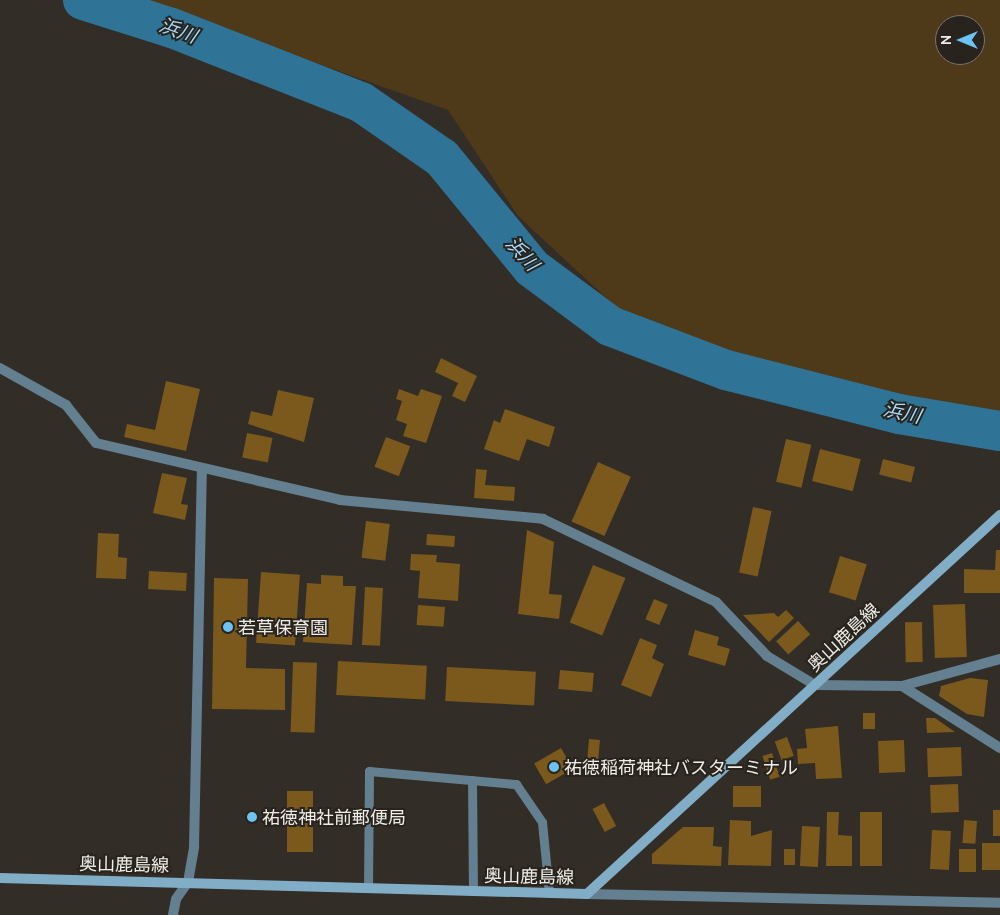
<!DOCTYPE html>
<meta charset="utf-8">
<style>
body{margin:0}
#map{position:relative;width:1000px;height:915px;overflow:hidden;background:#322d27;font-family:Ubuntu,"Noto Sans JP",sans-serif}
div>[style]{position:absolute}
.green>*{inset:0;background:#4e3918}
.river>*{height:40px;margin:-20px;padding:0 20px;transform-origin:20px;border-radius:20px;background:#2f7497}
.building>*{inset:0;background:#7b581c;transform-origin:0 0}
.service>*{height:9px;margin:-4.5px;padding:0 4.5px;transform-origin:4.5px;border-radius:4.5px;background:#647f8f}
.minor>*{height:10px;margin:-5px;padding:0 5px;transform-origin:5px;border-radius:5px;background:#647f8f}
.secondary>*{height:10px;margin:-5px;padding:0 5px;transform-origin:5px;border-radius:5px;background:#82adc7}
.dots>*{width:14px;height:14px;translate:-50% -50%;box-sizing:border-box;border:2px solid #28241d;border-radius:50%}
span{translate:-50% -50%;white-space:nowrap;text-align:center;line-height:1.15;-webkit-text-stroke:4px #28241d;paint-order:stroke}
.poi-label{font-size:18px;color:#f0ede9}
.left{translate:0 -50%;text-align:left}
.street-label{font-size:18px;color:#f0ede9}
.water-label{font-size:19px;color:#a6dcfc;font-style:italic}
.north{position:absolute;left:935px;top:15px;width:50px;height:50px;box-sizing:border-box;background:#28241d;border:1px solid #78746f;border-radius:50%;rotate:270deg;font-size:14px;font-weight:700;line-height:20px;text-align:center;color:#f0ede9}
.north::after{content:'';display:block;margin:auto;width:18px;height:22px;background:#6cc3f2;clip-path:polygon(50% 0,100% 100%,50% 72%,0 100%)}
</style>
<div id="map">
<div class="green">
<div style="clip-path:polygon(evenodd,139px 0,1000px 0,1000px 414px,807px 380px,616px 307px,518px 216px,448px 110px,139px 0,945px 25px,975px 25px,975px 55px,945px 55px,945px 25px)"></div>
</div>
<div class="river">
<div style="left:83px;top:0;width:93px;rotate:17.5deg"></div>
<div style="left:172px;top:28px;width:203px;rotate:21.4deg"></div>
<div style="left:361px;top:102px;width:98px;rotate:34.7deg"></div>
<div style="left:442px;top:158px;width:142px;rotate:50.7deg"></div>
<div style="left:532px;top:268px;width:97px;rotate:36.6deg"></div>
<div style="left:610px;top:326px;width:124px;rotate:20.8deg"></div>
<div style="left:726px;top:370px;width:179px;rotate:14.3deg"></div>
<div style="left:899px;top:414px;width:102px;rotate:9.6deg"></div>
</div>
<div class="building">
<div style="clip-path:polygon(441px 358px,477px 376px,465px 402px,452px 396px,458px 383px,435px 372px)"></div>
<div style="clip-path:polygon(166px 381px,200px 389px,186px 451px,124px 437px,127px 424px,155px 430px)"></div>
<div style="clip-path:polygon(399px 389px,418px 396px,421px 389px,442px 396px,426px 443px,403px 436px,407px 424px,396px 420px,402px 401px,396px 399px)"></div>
<div style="clip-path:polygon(278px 390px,314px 398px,304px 442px,248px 424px,251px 411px,272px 416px)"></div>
<div style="clip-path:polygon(505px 409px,555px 427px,549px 447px,527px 439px,519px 461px,484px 449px,494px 420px,500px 423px)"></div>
<div style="left:247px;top:433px;width:26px;height:25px;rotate:11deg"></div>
<div style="left:386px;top:437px;width:26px;height:32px;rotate:21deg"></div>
<div style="left:786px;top:439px;width:26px;height:44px;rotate:13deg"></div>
<div style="left:820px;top:449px;width:42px;height:33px;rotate:14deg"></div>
<div style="left:883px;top:459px;width:33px;height:16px;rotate:14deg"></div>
<div style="left:598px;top:462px;width:36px;height:65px;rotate:24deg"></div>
<div style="clip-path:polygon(476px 469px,487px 470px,485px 485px,515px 487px,514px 501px,474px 498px)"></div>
<div style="clip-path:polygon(162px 473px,187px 478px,181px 504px,188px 505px,185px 520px,153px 513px)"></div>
<div style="left:753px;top:507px;width:19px;height:67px;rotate:12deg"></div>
<div style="left:366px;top:521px;width:24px;height:37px;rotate:7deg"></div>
<div style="clip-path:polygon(527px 530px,554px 542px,549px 594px,562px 595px,559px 619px,518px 614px)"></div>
<div style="clip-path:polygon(98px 533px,119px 534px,118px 557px,127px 558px,126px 579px,96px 578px)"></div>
<div style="left:427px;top:534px;width:28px;height:11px;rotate:4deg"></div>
<div style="clip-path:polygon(996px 550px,1000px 550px,1000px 593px,964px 593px,964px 569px,995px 570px)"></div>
<div style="clip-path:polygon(411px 554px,437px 555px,436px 562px,460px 564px,458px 601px,418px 598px,420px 571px,410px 570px)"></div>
<div style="left:840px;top:556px;width:28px;height:38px;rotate:17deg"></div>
<div style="left:593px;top:565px;width:35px;height:62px;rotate:22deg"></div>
<div style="left:149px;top:571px;width:38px;height:18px;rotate:3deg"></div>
<div style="left:261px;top:572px;width:39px;height:71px;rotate:4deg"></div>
<div style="clip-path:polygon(321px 575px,343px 576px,343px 586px,356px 586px,352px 645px,303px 642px,307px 583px,321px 584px)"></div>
<div style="clip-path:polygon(214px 578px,248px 579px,246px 668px,285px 669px,285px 710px,212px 709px)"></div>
<div style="left:365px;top:587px;width:18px;height:58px;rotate:3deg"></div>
<div style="left:654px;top:599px;width:15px;height:22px;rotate:23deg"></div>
<div style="left:965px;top:604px;width:53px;height:32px;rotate:88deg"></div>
<div style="left:418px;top:605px;width:27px;height:20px;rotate:4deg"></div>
<div style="clip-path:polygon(786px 610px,794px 618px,769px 642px,743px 615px,774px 613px,778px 617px)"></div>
<div style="left:798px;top:621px;width:18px;height:30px;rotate:47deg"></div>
<div style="left:922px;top:622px;width:40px;height:17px;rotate:89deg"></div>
<div style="clip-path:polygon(695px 630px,719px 637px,717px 645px,730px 649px,725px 666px,688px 655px)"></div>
<div style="clip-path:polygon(640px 638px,657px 645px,652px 658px,664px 664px,651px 697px,621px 685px)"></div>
<div style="left:338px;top:661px;width:89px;height:34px;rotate:3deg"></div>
<div style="left:293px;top:662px;width:24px;height:70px;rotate:2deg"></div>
<div style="left:447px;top:667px;width:89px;height:34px;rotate:3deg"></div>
<div style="left:560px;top:670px;width:34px;height:19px;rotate:5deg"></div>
<div style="clip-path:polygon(970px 678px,988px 680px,984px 717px,967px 714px,939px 696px,941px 686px)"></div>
<div style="left:875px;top:713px;width:16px;height:12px;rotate:90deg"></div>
<div style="clip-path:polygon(926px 718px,935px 718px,955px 732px,927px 733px)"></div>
<div style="clip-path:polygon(838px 726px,842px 778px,816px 779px,815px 763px,798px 764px,797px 749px,807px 748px,805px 729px)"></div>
<div style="left:787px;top:737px;width:20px;height:13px;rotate:70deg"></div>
<div style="left:589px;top:739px;width:11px;height:20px;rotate:5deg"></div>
<div style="left:904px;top:740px;width:32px;height:26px;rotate:88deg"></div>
<div style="left:961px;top:747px;width:29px;height:34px;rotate:88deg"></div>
<div style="left:561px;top:748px;width:24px;height:31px;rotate:60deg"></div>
<div style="left:772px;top:753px;width:25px;height:10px;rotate:72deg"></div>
<div style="left:958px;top:784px;width:28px;height:28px;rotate:88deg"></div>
<div style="left:733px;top:786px;width:28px;height:21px"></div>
<div style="left:287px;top:791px;width:26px;height:61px"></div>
<div style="left:604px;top:803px;width:26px;height:13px;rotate:62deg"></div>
<div style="left:993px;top:810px;width:7px;height:26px"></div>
<div style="clip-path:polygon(827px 812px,839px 812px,838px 835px,852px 836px,852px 866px,826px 866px)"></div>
<div style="left:860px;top:812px;width:22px;height:54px"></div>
<div style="clip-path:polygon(730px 820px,751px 821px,751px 836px,772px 830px,771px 866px,728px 865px)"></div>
<div style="left:964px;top:820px;width:13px;height:23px;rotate:4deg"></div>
<div style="left:802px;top:826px;width:18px;height:40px;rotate:3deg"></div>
<div style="clip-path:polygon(683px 827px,714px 827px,713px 846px,722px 847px,721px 866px,652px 864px,652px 854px)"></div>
<div style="left:932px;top:830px;width:19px;height:39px;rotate:3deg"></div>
<div style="left:982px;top:843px;width:18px;height:27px"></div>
<div style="left:784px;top:849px;width:11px;height:16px"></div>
<div style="left:959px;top:849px;width:17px;height:23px"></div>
</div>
<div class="service">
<div style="left:472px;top:780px;width:111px;rotate:89.5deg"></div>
<div style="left:368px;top:888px;width:117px;rotate:-89.5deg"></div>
<div style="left:369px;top:771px;width:148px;rotate:5.1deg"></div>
<div style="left:516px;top:784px;width:46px;rotate:55.6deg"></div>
<div style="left:542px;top:822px;width:71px;rotate:84.4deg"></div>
</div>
<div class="minor">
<div style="left:0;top:368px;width:76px;rotate:29.3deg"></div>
<div style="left:66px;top:405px;width:48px;rotate:51.7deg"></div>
<div style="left:96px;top:443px;width:251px;rotate:13.1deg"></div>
<div style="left:340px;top:500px;width:204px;rotate:5.3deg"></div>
<div style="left:543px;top:519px;width:192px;rotate:25.6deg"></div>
<div style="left:716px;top:602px;width:74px;rotate:46.6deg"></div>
<div style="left:767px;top:656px;width:56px;rotate:31.1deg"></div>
<div style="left:815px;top:685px;width:87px;rotate:0.7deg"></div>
<div style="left:902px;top:686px;width:102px;rotate:-15.4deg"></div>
<div style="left:902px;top:686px;width:116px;rotate:32.3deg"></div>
<div style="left:587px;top:894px;width:413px;rotate:1.2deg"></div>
<div style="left:173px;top:915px;width:16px;rotate:-79deg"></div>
<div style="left:176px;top:899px;width:21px;rotate:-55deg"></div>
<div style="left:188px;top:882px;width:36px;rotate:-80deg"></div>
<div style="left:194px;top:847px;width:379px;rotate:-88.8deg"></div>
</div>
<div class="secondary">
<div style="left:0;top:878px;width:587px;rotate:1.56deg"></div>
<div style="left:587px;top:894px;width:561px;rotate:-42.54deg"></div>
</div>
<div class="dots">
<div style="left:228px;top:627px;background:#6cc3f2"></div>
<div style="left:554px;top:767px;background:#6cc3f2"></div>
<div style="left:252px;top:817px;background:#6cc3f2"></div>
</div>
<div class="poi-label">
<span class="left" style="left:238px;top:627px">若草保育園</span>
<span class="left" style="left:564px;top:767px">祐徳稲荷神社バスターミナル</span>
<span class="left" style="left:262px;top:817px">祐徳神社前郵便局</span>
</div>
<div class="street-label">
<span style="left:843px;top:637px;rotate:-43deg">奥山鹿島線</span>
<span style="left:124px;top:864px;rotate:1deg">奥山鹿島線</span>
<span style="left:529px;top:876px;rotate:1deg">奥山鹿島線</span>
</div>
<div class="water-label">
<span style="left:178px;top:31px;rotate:20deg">浜川</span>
<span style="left:522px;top:254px;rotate:48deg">浜川</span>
<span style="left:902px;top:413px;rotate:12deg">浜川</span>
</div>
<div class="north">N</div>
</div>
